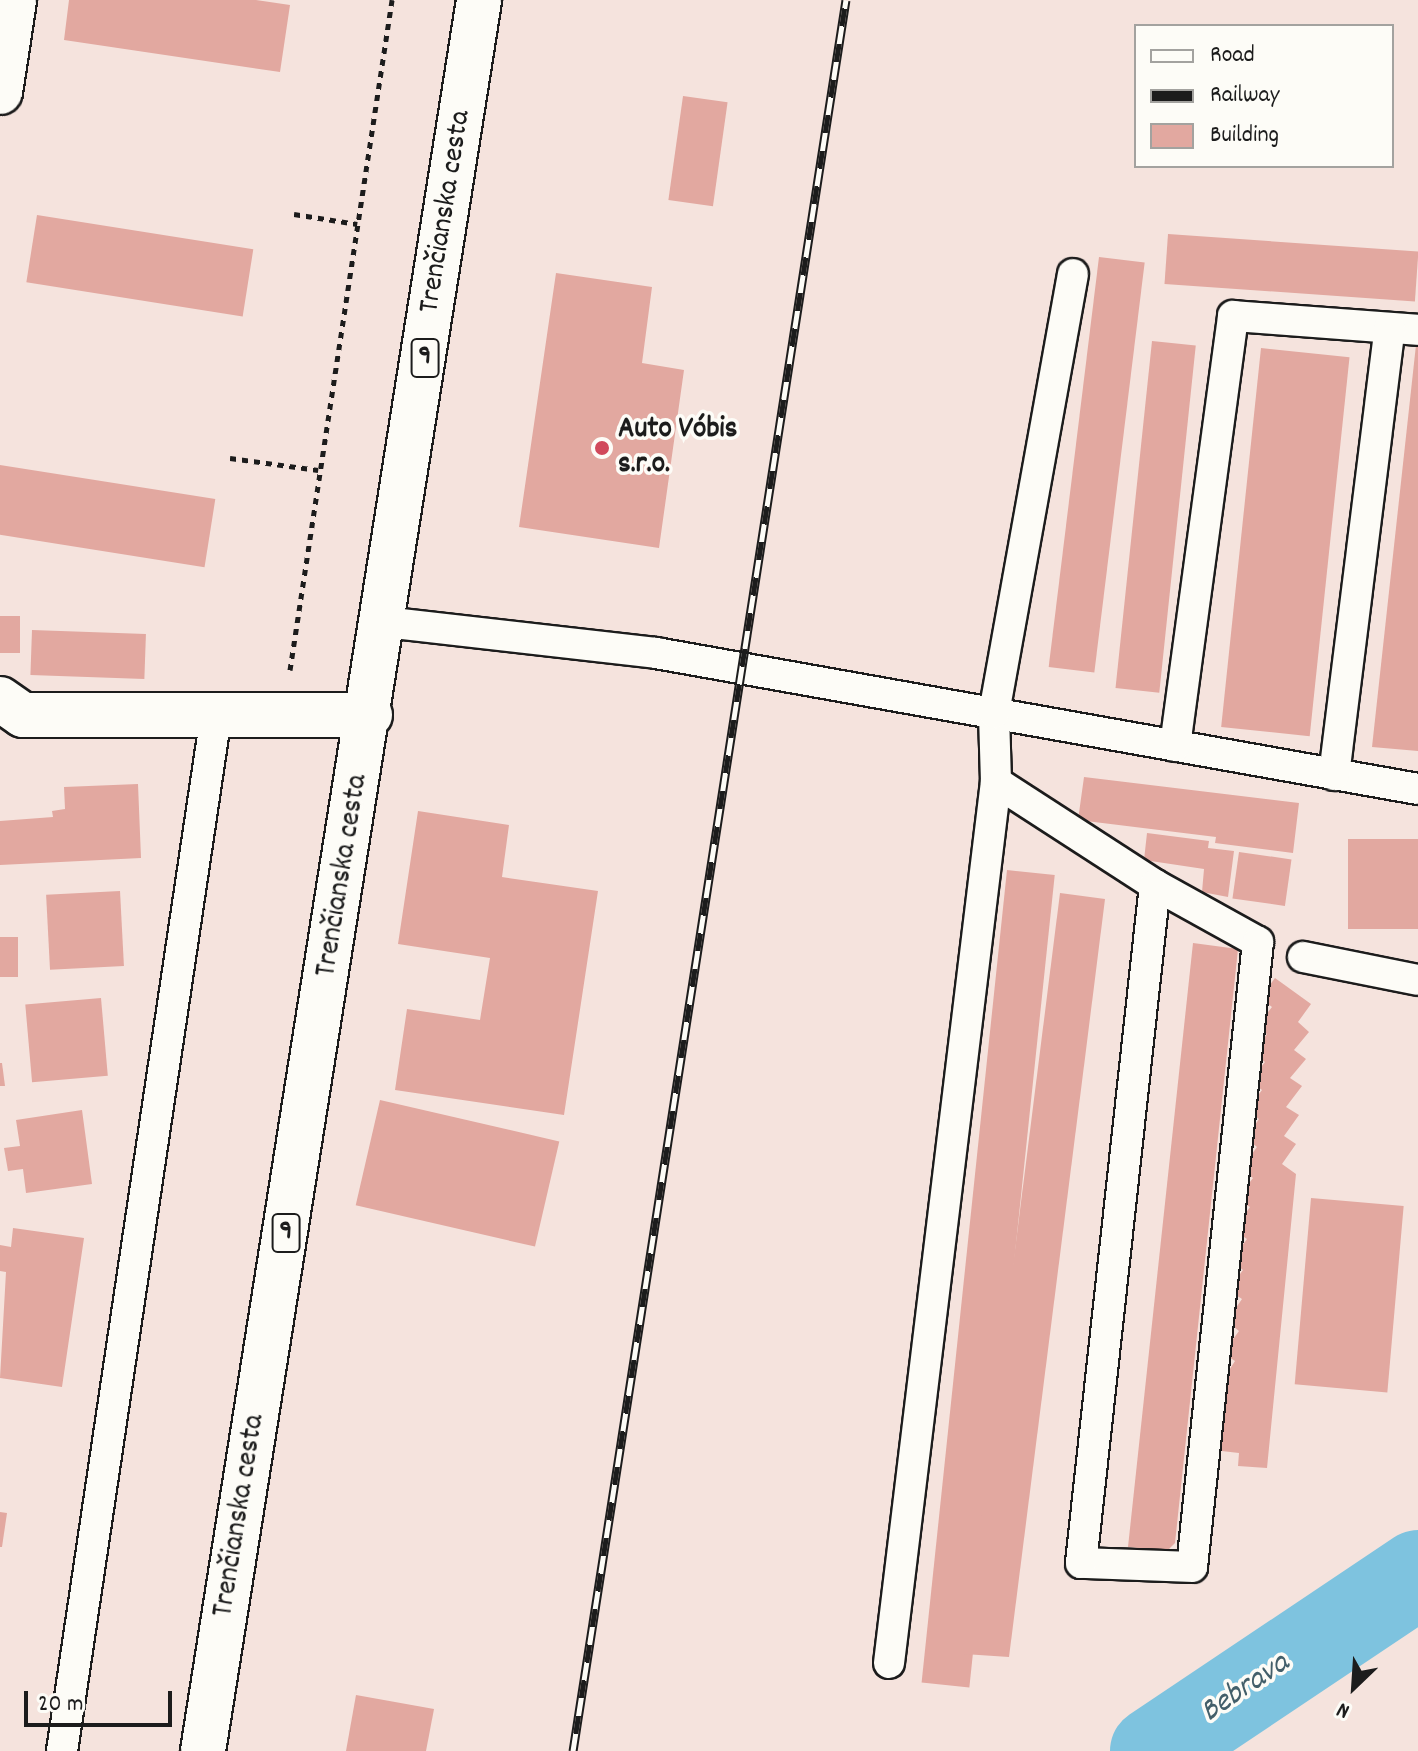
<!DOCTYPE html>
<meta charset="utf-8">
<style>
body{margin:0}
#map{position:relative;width:1418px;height:1751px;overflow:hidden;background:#f5e3dd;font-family:Dekko,sans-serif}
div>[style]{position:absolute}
.river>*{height:88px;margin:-44px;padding:0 44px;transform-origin:44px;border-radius:44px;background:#7ec3df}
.building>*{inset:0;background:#e2a8a0;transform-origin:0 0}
.path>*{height:5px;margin-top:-2.5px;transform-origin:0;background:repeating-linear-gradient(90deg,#1c1c1c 0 6px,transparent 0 12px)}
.roads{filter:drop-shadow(2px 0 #1c1c1c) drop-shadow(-2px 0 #1c1c1c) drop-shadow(0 2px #1c1c1c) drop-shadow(0 -2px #1c1c1c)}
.lane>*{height:30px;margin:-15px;padding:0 15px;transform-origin:15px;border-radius:15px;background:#fdfcf7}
.street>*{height:44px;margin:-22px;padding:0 22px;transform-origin:22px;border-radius:22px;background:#fdfcf7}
.primary>*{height:44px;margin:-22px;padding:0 22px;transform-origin:22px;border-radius:22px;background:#fdfcf7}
.rail>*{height:9px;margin-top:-4.5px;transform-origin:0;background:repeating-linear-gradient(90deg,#fdfcf7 0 18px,#1c1c1c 0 36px);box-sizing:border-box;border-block:2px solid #1c1c1c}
.dots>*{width:22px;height:22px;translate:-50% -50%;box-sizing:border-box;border:4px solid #fdfcf7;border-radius:50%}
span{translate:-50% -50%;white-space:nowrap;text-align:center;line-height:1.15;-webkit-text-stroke:7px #fdfcf7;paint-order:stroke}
.shield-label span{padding:2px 6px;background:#fdfcf7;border:2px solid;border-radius:6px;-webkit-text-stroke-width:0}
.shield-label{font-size:28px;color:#1c1c1c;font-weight:700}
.street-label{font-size:30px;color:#1c1c1c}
.poi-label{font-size:30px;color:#1c1c1c;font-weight:700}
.left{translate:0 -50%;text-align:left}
.water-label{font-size:32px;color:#435f6a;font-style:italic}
.legend{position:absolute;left:1134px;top:24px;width:260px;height:144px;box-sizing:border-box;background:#fdfcf7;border:2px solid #a3a29f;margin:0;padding:10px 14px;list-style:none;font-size:24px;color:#1c1c1c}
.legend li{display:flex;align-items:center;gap:16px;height:40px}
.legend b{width:40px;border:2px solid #a3a29f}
.north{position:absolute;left:1314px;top:1647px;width:80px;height:80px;-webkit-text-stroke:6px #fdfcf7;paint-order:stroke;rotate:205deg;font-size:22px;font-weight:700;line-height:32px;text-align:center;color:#1c1c1c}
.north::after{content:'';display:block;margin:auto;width:28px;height:36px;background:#1c1c1c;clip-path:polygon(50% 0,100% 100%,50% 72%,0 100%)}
.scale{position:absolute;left:24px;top:1691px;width:148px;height:36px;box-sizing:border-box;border:4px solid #1c1c1c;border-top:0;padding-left:10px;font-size:24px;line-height:28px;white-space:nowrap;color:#1c1c1c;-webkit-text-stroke:6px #fdfcf7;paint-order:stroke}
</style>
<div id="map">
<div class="river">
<div style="left:1154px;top:1751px;width:318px;rotate:-33.8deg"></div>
</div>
<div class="building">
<div style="clip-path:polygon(69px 0,256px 0,290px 5px,280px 72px,64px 40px)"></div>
<div style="left:683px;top:96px;width:45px;height:105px;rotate:8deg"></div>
<div style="left:37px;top:215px;width:219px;height:68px;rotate:9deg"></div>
<div style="left:1168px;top:234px;width:251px;height:50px;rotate:4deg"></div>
<div style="left:1099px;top:257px;width:46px;height:413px;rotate:7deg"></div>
<div style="clip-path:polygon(556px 273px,652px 287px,642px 363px,684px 370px,659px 548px,519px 527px)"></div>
<div style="left:1152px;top:341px;width:44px;height:349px;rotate:6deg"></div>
<div style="clip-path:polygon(1416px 345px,1418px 345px,1418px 751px,1372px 747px)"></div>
<div style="left:1261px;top:348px;width:89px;height:381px;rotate:6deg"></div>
<div style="left:0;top:465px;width:218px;height:69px;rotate:9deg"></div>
<div style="left:0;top:616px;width:20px;height:37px"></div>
<div style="left:32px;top:630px;width:114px;height:45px;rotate:2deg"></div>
<div style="clip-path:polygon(1084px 777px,1299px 803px,1293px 853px,1215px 843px,1216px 837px,1078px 820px)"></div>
<div style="clip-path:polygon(138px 784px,141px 858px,0 865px,0 821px,53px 817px,52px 811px,65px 809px,64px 787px)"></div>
<div style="clip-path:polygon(418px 811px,509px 825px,502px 877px,598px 891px,564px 1115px,395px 1090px,407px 1009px,480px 1020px,490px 958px,398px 944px)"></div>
<div style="clip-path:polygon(1147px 833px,1209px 841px,1208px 848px,1234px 851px,1228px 897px,1202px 892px,1204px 869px,1144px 860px)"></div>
<div style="left:1418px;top:839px;width:90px;height:70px;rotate:90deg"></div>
<div style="left:1239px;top:852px;width:53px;height:47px;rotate:8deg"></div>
<div style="left:1007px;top:870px;width:48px;height:817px;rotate:6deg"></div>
<div style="left:120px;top:891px;width:75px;height:74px;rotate:87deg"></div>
<div style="clip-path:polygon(1060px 893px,1105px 899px,1086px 1050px,1009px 1657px,964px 1654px)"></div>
<div style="left:0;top:937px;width:18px;height:40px"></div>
<div style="clip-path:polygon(1193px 943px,1238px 949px,1175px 1543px,1167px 1551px,1128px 1547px)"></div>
<div style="clip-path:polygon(1275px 978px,1311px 1004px,1298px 1022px,1309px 1032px,1294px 1050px,1306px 1059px,1290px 1078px,1302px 1086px,1286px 1107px,1299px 1115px,1284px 1136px,1296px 1144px,1282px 1164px,1296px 1174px,1267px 1468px,1238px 1466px,1239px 1453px,1213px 1450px,1221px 1383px,1235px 1361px,1223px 1353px,1239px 1331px,1227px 1321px,1242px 1299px,1228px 1290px,1243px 1270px,1231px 1260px,1247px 1239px,1234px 1230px,1250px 1207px,1237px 1199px,1253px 1178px,1241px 1169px,1257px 1147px,1246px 1138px,1259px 1119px,1247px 1110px,1262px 1090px,1250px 1081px,1265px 1062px,1253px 1053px,1267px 1034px,1257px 1026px,1272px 1007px,1260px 998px)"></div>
<div style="left:101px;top:998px;width:78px;height:76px;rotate:85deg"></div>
<div style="clip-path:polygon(0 1063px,2px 1063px,5px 1086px,0 1086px)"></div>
<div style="left:380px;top:1100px;width:184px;height:108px;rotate:13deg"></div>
<div style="clip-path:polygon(82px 1110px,92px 1184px,26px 1193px,23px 1169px,8px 1171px,4px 1148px,20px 1146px,16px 1120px)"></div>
<div style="left:1311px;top:1198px;width:93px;height:187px;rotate:5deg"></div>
<div style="clip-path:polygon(13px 1228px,84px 1238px,62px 1387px,0 1378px,6px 1272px,0 1271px,0 1245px,11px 1247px)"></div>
<div style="clip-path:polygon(0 1512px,7px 1513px,2px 1547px,0 1547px)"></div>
<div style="clip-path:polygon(356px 1695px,434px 1709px,426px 1751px,346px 1751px)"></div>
</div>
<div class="path">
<div style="left:294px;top:214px;width:64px;rotate:9deg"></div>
<div style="left:230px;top:458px;width:89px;rotate:7.8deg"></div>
<div style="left:290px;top:670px;width:678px;rotate:-81.34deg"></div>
</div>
<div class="roads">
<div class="lane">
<div style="left:385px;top:622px;width:273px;rotate:6.5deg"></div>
<div style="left:656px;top:653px;width:774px;rotate:10.12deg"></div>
<div style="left:1175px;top:746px;width:434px;rotate:-82.3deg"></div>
<div style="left:1233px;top:316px;width:186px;rotate:4.3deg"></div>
<div style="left:1334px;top:775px;width:450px;rotate:-82.9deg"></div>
<div style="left:996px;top:782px;width:189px;rotate:32.9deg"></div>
<div style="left:1155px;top:885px;width:118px;rotate:29deg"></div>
<div style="left:1258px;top:942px;width:628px;rotate:96.03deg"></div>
<div style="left:1192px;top:1567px;width:111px;rotate:-177.9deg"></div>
<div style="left:1081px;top:1563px;width:682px;rotate:-83.77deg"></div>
<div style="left:1303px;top:957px;width:117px;rotate:11.3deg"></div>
<div style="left:889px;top:1663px;width:887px;rotate:-83.08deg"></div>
<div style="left:996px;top:782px;width:69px;rotate:-91.7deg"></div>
<div style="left:994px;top:713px;width:446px;rotate:-79.8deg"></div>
<div style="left:62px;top:1751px;width:1047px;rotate:-81.54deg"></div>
</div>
<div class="street">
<div style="left:0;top:92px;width:93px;rotate:-81.3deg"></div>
<div style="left:0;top:699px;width:28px;rotate:35deg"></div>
<div style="left:23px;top:715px;width:347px"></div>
</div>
<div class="primary">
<div style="left:203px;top:1751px;width:1773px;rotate:-81.04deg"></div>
</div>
</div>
<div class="rail">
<div style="left:573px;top:1751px;width:1772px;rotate:-81.14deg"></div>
</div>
<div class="dots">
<div style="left:602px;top:448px;background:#d1495b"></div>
</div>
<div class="shield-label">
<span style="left:425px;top:358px">9</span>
<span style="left:286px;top:1233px">9</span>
</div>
<div class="street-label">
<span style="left:447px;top:212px;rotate:-81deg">Trenčianska cesta</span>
<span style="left:344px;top:876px;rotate:-81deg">Trenčianska cesta</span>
<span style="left:241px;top:1516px;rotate:-81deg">Trenčianska cesta</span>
</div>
<div class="poi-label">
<span class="left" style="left:618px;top:448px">Auto Vóbis<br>s.r.o.</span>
</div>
<div class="water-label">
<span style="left:1246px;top:1689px;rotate:-34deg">Bebrava</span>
</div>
<ul class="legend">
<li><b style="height:10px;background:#fdfcf7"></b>Road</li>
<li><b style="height:10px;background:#1c1c1c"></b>Railway</li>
<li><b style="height:22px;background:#e2a8a0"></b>Building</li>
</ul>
<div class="north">N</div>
<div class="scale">20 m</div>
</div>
